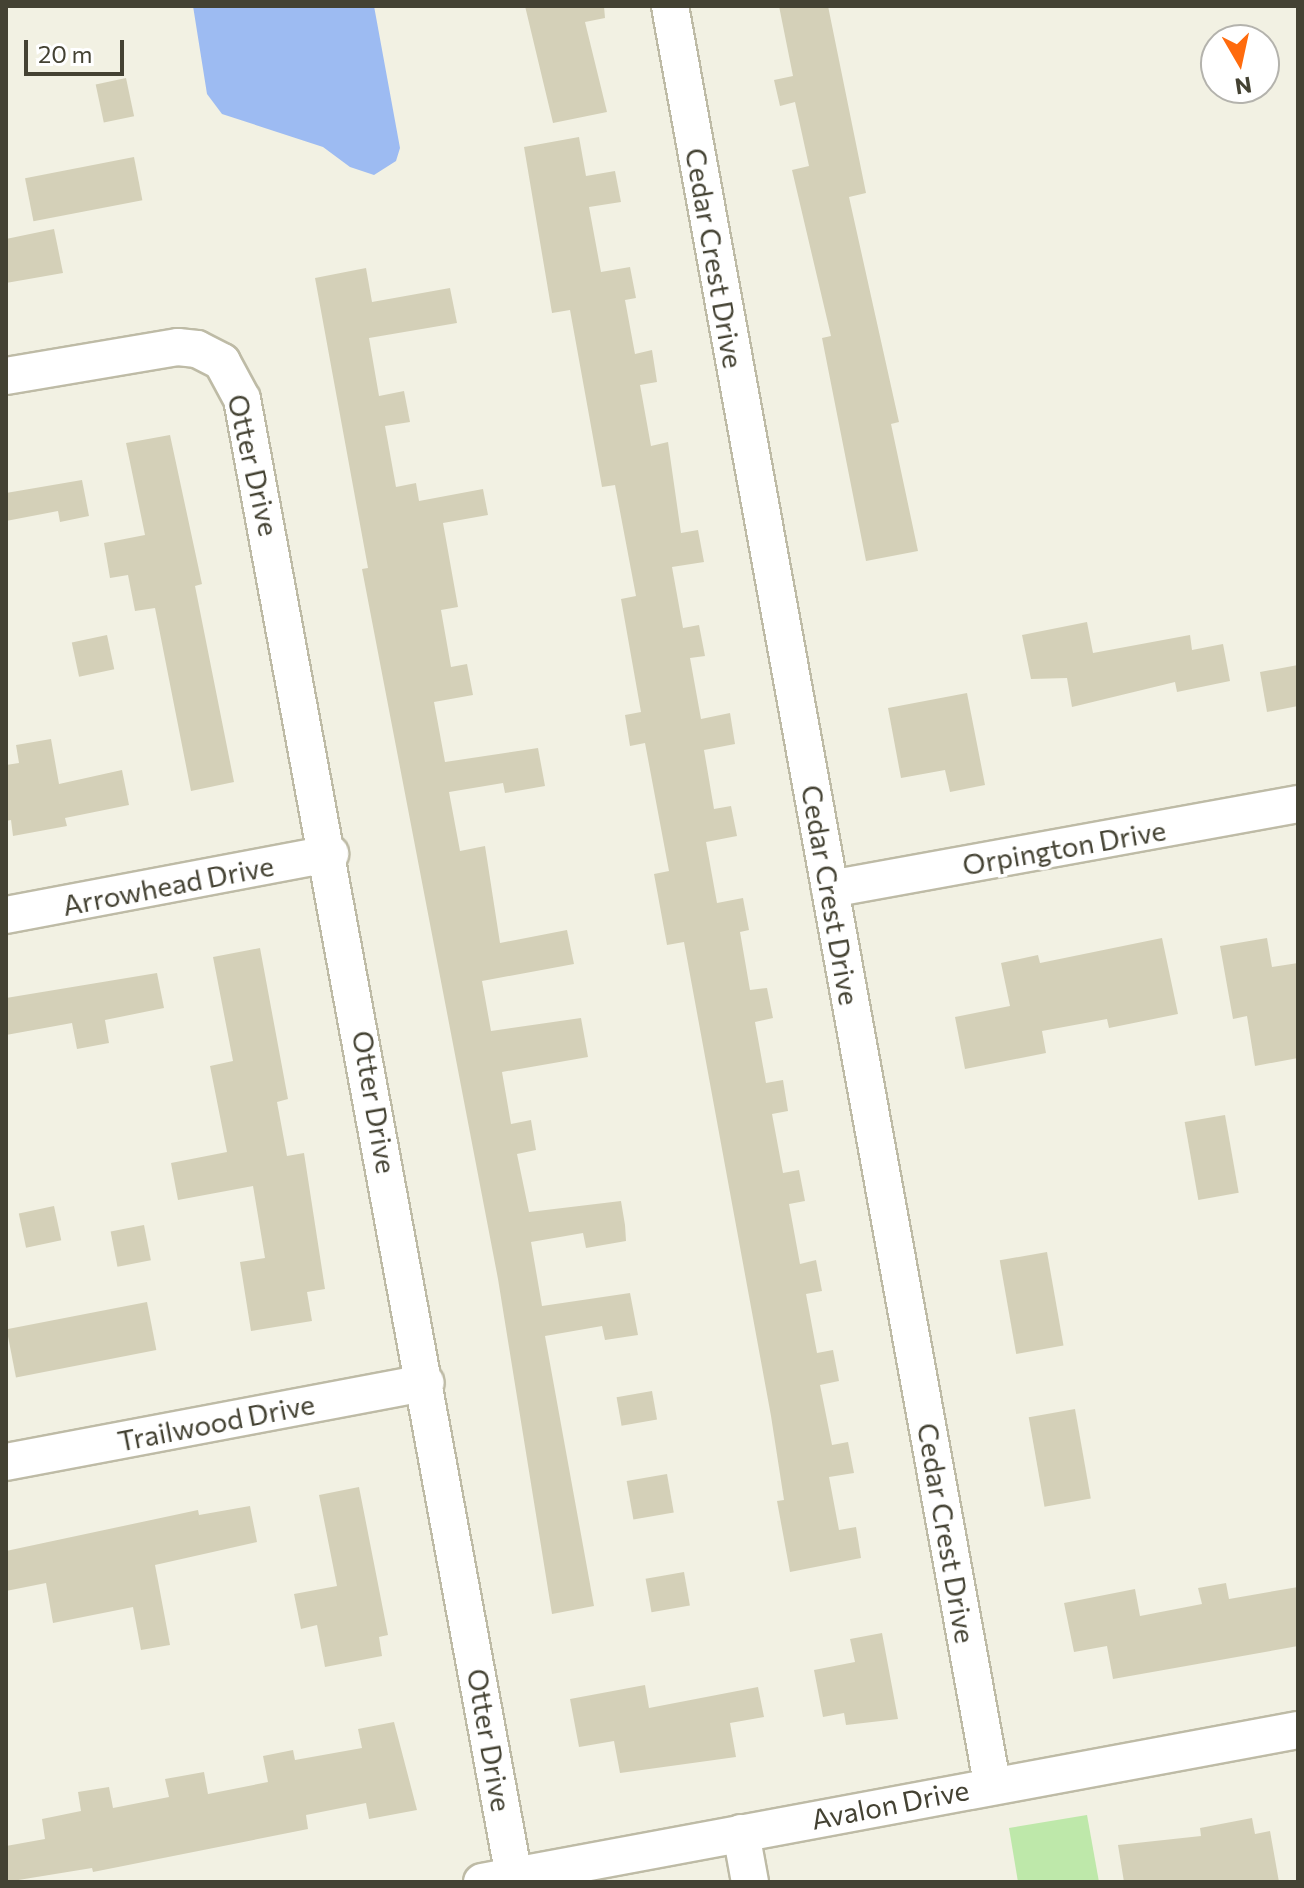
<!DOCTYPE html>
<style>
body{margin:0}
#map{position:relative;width:1304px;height:1888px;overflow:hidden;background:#f2f1e3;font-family:Commissioner,sans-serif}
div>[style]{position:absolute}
.green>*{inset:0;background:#bee8aa}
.water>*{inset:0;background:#9dbbf2}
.building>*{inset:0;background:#d4d0b8;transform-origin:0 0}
.roads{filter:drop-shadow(2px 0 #bebba6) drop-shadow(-2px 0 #bebba6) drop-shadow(0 2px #bebba6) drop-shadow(0 -2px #bebba6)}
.street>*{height:36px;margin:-18px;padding:0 18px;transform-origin:18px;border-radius:18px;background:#fff}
span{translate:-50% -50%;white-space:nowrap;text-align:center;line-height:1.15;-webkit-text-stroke:7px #fff;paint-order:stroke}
.street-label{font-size:28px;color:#444233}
.frame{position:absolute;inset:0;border:8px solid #444233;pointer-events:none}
.north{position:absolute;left:1200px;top:24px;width:80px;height:80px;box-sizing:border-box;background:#fff;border:2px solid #b4b3ad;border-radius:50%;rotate:171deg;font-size:22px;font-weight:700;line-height:32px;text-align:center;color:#444233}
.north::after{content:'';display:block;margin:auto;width:28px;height:36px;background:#ff6b0d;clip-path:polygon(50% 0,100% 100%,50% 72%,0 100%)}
.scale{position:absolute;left:24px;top:40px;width:100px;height:36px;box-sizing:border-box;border:4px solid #444233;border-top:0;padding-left:10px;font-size:24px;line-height:28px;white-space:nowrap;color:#444233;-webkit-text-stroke:6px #fff;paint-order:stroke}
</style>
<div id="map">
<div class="green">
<div style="clip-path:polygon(1087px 1815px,1099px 1882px,1018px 1882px,1009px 1828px)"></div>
</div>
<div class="water">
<div style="clip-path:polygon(193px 6px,374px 6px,400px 148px,396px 161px,374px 175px,350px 167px,323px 147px,222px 114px,207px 94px)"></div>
</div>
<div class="building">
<div style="clip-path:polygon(525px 6px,604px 6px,605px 18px,585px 22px,607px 112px,553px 123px)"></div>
<div style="clip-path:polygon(779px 6px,828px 6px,866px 193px,849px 197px,899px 422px,891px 424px,918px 551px,866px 561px,822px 338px,831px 336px,792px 170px,809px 166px,795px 102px,780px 106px,774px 80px,793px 76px)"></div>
<div style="left:126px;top:78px;width:39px;height:31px;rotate:78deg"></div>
<div style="clip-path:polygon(579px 137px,586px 176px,615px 171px,621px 202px,589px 207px,601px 272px,630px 267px,636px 298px,625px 300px,635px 354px,652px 350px,657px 382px,640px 385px,651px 446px,668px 442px,681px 533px,698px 530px,704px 562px,672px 567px,683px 628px,699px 625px,705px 656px,690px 658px,701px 719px,730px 713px,735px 744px,704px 750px,714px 809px,731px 806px,737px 836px,706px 842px,717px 903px,743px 898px,749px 930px,740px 932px,750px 990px,767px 988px,773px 1018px,755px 1022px,766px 1083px,783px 1080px,788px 1111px,772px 1114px,783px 1173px,799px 1170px,805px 1201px,789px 1204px,800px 1264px,816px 1260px,822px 1291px,806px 1294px,817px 1353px,833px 1350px,839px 1381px,820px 1385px,832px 1445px,848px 1442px,854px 1473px,829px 1477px,839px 1530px,856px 1527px,861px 1558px,790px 1572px,777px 1501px,784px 1500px,771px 1416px,684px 942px,667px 945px,654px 874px,669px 871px,645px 743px,630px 746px,625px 715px,641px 712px,621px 599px,636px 596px,615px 485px,602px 487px,570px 310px,552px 313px,524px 147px)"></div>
<div style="left:134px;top:157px;width:44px;height:111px;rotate:79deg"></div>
<div style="clip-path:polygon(54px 229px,63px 273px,6px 283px,6px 239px)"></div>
<div style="clip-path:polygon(366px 268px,372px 302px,450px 288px,457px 323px,369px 338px,379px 396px,404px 391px,410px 422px,385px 426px,396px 487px,416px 483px,419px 501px,483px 489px,488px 515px,443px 523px,458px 607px,441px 610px,451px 667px,467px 664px,473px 695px,434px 702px,445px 762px,538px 748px,545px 786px,505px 793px,503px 783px,449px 792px,460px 851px,485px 846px,500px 943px,567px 930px,574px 964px,482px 981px,491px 1031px,581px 1018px,588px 1057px,502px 1072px,511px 1124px,531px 1120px,536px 1150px,517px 1154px,529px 1212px,621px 1201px,625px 1225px,626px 1241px,586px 1248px,583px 1233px,531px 1242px,542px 1306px,630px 1293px,638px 1335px,605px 1340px,602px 1326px,545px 1336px,594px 1606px,552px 1614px,498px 1279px,362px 569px,368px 568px,315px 278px)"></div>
<div style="clip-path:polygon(170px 435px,202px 584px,195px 586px,234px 782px,191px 791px,155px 608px,135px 611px,128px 575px,110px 578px,104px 543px,145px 535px,126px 443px)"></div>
<div style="clip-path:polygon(82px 480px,89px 516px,60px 522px,58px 511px,6px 521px,6px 493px)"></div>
<div style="clip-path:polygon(1087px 622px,1093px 653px,1190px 635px,1192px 650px,1223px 644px,1230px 681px,1177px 692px,1175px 682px,1072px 707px,1067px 678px,1031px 679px,1022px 635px)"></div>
<div style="left:107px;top:635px;width:35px;height:36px;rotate:78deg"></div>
<div style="clip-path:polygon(1298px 665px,1298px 706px,1267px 712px,1260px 672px)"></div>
<div style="clip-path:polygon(967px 693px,985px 785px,950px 792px,945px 770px,901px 778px,888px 708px)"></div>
<div style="clip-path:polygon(51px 739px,59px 784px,122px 770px,129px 805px,65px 818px,67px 826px,13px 836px,11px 820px,6px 821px,6px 765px,19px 763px,16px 745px)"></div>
<div style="clip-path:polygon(1162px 938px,1178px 1014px,1109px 1028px,1107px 1019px,1042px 1031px,1046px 1053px,965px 1069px,955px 1017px,1010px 1006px,1001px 963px,1038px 955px,1040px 963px)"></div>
<div style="clip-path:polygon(1267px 938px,1272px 967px,1298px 963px,1298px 1058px,1255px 1066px,1247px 1016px,1233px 1019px,1220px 946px)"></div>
<div style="clip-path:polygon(260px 948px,288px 1099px,277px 1102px,287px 1156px,304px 1153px,325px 1289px,307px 1292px,312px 1321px,251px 1331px,240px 1262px,265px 1258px,253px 1186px,178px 1200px,171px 1163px,227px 1152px,210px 1066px,233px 1061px,213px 957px)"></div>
<div style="clip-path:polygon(157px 973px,164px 1008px,105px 1020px,109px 1043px,77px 1049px,72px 1023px,6px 1035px,6px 998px)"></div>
<div style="left:1225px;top:1115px;width:79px;height:41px;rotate:80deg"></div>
<div style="left:54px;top:1206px;width:35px;height:36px;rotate:78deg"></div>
<div style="left:144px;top:1225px;width:36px;height:34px;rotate:79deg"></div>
<div style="left:1047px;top:1252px;width:95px;height:48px;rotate:80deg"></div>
<div style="left:147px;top:1302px;width:49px;height:143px;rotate:79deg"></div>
<div style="left:652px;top:1391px;width:29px;height:36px;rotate:80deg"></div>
<div style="left:1075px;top:1409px;width:91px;height:47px;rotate:80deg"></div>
<div style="left:667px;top:1474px;width:39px;height:41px;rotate:80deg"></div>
<div style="clip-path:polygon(359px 1487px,388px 1635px,379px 1637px,382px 1656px,325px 1667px,317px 1625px,301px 1629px,294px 1594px,337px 1586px,319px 1495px)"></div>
<div style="clip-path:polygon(250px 1506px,257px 1542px,155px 1565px,170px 1645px,141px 1650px,133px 1607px,53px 1623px,46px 1583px,6px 1591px,6px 1551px,198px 1510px,199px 1515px)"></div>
<div style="left:684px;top:1572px;width:34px;height:39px;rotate:80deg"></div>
<div style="clip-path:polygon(1226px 1583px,1229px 1599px,1298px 1587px,1298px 1646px,1113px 1679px,1107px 1646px,1074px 1652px,1064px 1603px,1135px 1589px,1140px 1616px,1202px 1604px,1198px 1588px)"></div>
<div style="clip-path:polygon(882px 1633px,898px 1719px,846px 1725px,844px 1713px,823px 1717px,814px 1670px,855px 1662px,850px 1639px)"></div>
<div style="clip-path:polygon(645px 1685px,649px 1708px,758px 1687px,764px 1717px,730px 1723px,736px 1757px,620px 1773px,614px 1741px,579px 1747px,570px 1699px)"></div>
<div style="clip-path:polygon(394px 1722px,417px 1810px,369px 1819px,366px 1803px,306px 1815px,308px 1829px,93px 1872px,92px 1868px,6px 1882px,6px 1846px,45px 1839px,42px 1819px,81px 1811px,78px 1792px,109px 1787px,113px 1808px,169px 1797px,165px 1779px,204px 1772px,208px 1794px,268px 1782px,263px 1756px,293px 1750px,295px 1760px,362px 1748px,358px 1729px)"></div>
<div style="clip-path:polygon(1252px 1818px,1255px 1834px,1270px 1831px,1279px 1882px,1124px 1882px,1118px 1845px,1201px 1836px,1200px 1828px)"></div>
</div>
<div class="roads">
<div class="street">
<div style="left:670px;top:6px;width:1807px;rotate:79.73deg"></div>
<div style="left:6px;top:376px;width:174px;rotate:-9.6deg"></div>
<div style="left:178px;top:347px;width:19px;rotate:6deg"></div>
<div style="left:197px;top:349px;width:28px;rotate:27deg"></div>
<div style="left:222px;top:362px;width:42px;rotate:61.6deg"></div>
<div style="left:242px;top:399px;width:1502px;rotate:79.57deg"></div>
<div style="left:830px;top:889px;width:476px;rotate:-10.3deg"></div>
<div style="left:6px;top:915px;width:330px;rotate:-10.7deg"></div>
<div style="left:6px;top:1462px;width:427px;rotate:-10.7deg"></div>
<div style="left:741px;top:1833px;width:50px;rotate:79.6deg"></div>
<div style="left:482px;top:1882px;width:830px;rotate:-10.55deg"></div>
</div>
</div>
<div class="street-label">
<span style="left:715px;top:258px;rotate:80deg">Cedar Crest Drive</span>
<span style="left:254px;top:465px;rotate:77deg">Otter Drive</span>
<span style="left:1064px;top:847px;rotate:-10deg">Orpington Drive</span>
<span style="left:168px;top:885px;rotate:-11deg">Arrowhead Drive</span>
<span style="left:831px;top:895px;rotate:80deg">Cedar Crest Drive</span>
<span style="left:375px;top:1102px;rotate:80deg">Otter Drive</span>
<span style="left:216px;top:1422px;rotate:-11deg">Trailwood Drive</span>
<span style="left:947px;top:1533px;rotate:80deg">Cedar Crest Drive</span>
<span style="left:490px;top:1740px;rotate:80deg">Otter Drive</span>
<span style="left:890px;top:1804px;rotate:-11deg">Avalon Drive</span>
</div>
<div class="frame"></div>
<div class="north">N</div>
<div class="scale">20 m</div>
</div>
